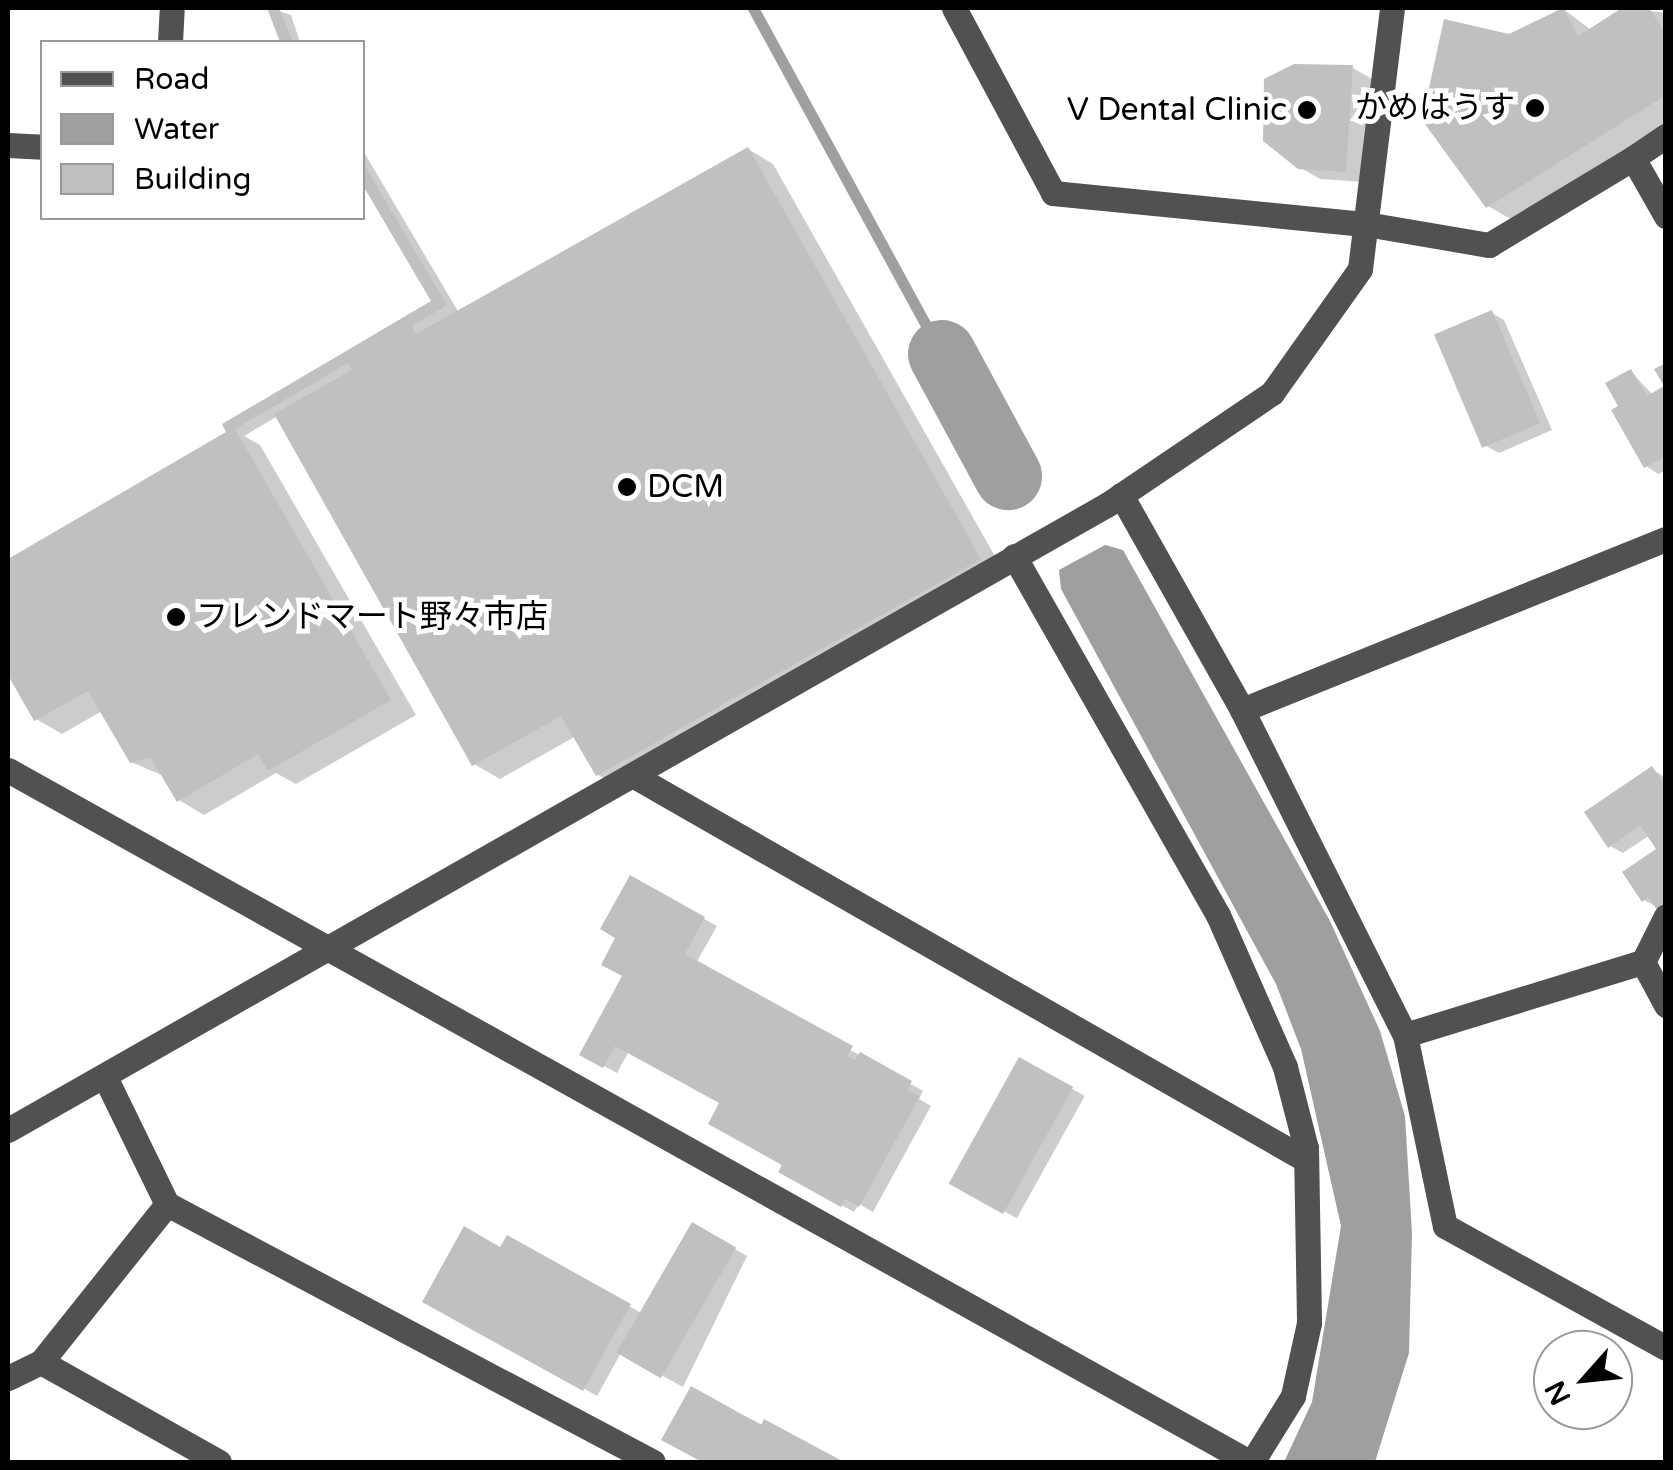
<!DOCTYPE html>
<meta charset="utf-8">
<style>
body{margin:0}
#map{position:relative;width:1673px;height:1470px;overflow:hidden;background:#fff;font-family:"Varela Round","Noto Sans JP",sans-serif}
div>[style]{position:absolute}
.water>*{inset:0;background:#9f9f9f}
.shadow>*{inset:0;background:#0003;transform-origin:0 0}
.stream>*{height:11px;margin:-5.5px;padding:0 5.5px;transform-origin:5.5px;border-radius:5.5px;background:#9f9f9f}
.river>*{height:68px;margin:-34px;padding:0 34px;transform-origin:34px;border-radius:34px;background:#9f9f9f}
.building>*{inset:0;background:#c0c0c0;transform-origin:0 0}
.minor>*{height:25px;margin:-12.5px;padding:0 12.5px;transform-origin:12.5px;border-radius:12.5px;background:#515151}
.dots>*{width:28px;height:28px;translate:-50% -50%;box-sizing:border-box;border:5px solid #fff;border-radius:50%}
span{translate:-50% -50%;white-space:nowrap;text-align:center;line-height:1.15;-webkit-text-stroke:10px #fff;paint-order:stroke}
.poi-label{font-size:32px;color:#000}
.right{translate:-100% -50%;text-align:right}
.left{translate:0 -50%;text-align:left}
.frame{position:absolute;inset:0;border:10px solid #000;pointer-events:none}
.legend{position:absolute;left:40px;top:40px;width:325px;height:180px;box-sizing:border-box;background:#fff;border:2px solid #999;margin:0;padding:12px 18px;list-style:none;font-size:30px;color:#000}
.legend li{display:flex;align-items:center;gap:20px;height:50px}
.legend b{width:50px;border:2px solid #999}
.north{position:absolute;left:1533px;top:1330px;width:100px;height:100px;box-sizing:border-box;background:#fff;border:2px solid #999;border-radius:50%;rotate:243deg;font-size:28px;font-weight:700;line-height:40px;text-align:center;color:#000}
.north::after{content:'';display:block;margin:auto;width:35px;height:45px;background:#000;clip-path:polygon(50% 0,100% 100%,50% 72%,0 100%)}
</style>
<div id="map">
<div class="water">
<div style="clip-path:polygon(1105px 545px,1123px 550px,1330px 921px,1380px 1031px,1405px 1116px,1412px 1233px,1409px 1353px,1375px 1462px,1284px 1462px,1312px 1402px,1341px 1226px,1301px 1049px,1276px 984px,1061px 589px,1059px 570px)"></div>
</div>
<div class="shadow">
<div style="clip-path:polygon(270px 8px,291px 15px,300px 42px,283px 42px)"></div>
<div style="clip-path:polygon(1562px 8px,1591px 30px,1627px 8px,1666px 13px,1666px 125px,1514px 221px,1488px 206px,1510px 37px)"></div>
<div style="clip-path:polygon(1353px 68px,1372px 79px,1365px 182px,1320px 179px,1299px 167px)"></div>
<div style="clip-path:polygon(362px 149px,459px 313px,748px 149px,773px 164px,1005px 574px,623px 789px,598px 775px,576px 736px,500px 779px,474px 764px,278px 416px,244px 436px,260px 445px,416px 715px,296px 784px,276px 773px,204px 815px,179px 800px,164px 776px,131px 762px,102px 711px,62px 734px,36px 719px,8px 670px,8px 562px,230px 433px,225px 425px,434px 302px,362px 179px)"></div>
<div style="clip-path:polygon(1492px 313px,1504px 320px,1552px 430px,1499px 453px,1486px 446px)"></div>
<div style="clip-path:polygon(1631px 372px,1653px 395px,1666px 388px,1666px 470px,1658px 474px,1646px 466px,1621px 407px)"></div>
<div style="clip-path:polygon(1652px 769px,1666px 778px,1666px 912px,1644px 900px,1659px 850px,1650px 835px,1623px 853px,1610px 846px)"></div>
<div style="clip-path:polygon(631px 878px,717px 926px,696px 963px,923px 1091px,919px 1099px,931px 1106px,873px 1212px,859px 1204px,854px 1212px,794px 1179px,722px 1102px,629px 1051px,617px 1073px,582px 1054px,625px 976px,619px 937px)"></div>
<div style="left:1020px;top:1060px;width:74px;height:140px;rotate:29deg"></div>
<div style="clip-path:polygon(693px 1226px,747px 1256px,683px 1387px,621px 1353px,597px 1396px,426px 1301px,501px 1250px,508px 1238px,645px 1315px)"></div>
<div style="clip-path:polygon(692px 1390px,838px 1462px,707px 1462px,664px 1439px)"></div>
</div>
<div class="stream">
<div style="left:753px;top:8px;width:394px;rotate:61.4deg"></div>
</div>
<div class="river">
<div style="left:942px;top:354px;width:139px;rotate:61.6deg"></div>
</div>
<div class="building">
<div style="clip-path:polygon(267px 8px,279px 8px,293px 42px,280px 42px)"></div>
<div style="clip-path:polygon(1563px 8px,1578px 36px,1622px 8px,1649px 8px,1666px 34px,1666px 95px,1486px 208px,1422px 120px,1444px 19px,1509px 34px)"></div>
<div style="clip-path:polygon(1294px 64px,1353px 65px,1346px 172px,1298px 169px,1263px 141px,1264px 79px)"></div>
<div style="clip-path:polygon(748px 147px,981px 559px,596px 776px,561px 716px,472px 766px,274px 414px,352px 370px,348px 363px,235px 429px,391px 700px,268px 771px,258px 754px,177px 802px,151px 758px,130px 763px,88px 691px,34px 721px,8px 675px,8px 559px,226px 432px,222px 424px,431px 301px,362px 184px,362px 161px,447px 305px,412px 326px,416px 334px)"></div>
<div style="left:1492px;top:310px;width:123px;height:63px;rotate:67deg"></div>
<div style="clip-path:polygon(1666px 363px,1666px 456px,1644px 468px,1611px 410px,1618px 406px,1605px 383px,1631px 369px,1647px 396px,1664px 386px,1654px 369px)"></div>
<div style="clip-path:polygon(1652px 766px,1666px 787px,1666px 904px,1657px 910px,1648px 897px,1642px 902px,1622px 872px,1656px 849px,1640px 825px,1608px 848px,1584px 812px)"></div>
<div style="clip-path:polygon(630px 875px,705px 917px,685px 954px,853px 1046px,847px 1056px,855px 1060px,860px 1052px,912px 1081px,907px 1090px,920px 1096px,859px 1207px,845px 1199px,841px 1207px,778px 1172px,782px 1165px,708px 1124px,719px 1103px,615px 1046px,603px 1068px,579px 1055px,622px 976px,601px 965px,615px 938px,600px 929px)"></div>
<div style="left:1019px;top:1057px;width:62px;height:145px;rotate:29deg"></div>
<div style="left:692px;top:1222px;width:51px;height:151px;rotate:30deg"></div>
<div style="clip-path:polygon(464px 1226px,500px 1247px,507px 1235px,631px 1304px,583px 1391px,422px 1302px)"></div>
<div style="clip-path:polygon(691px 1386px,761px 1425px,764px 1419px,844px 1462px,702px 1462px,661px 1440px)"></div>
</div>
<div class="minor">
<div style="left:954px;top:8px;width:210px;rotate:61.8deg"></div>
<div style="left:1053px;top:193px;width:315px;rotate:5.7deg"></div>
<div style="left:1366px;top:224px;width:125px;rotate:9.7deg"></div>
<div style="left:1489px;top:245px;width:168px;rotate:-31.1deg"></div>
<div style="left:1633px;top:158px;width:67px;rotate:60.4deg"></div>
<div style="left:170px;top:42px;width:34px;rotate:-87deg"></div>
<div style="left:8px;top:145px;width:34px;rotate:3deg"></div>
<div style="left:1633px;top:158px;width:40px;rotate:-34deg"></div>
<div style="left:1121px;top:495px;width:247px;rotate:60.6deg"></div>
<div style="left:1242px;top:710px;width:364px;rotate:63.4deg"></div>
<div style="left:1405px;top:1035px;width:195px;rotate:78.2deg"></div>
<div style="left:1445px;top:1226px;width:252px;rotate:28.9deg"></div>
<div style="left:1014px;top:556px;width:413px;rotate:60.4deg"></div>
<div style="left:1218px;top:915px;width:166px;rotate:66.2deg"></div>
<div style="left:1285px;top:1067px;width:84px;rotate:75.5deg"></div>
<div style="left:1306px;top:1148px;width:175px;rotate:89deg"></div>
<div style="left:1309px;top:1323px;width:75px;rotate:102.4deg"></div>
<div style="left:1293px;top:1396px;width:78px;rotate:121.8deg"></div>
<div style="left:1242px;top:710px;width:457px;rotate:-22deg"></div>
<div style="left:8px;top:770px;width:1421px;rotate:29.14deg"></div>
<div style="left:634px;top:776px;width:774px;rotate:29.74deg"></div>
<div style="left:1643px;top:962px;width:49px;rotate:61.9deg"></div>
<div style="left:1405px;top:1035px;width:249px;rotate:-17.1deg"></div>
<div style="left:1643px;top:962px;width:51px;rotate:-63.4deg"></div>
<div style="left:106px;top:1079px;width:139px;rotate:64deg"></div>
<div style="left:8px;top:1130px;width:1266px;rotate:-29.64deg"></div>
<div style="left:1108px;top:504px;width:198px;rotate:-34.1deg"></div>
<div style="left:1272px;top:393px;width:152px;rotate:-54.6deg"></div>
<div style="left:1360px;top:269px;width:263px;rotate:-83deg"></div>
<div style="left:41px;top:1362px;width:204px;rotate:29.3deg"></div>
<div style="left:8px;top:1378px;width:37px;rotate:-26deg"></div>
<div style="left:41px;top:1362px;width:202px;rotate:-51.4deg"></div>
<div style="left:167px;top:1204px;width:550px;rotate:27.96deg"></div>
</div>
<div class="dots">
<div style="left:1535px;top:108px;background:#000"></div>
<div style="left:1307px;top:110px;background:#000"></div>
<div style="left:627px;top:487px;background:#000"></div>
<div style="left:176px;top:617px;background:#000"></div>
</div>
<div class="poi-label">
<span class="right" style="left:1515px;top:108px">かめはうす</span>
<span class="right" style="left:1287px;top:110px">V Dental Clinic</span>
<span class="left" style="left:647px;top:487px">DCM</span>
<span class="left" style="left:196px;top:617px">フレンドマート野々市店</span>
</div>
<div class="frame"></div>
<ul class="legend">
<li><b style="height:12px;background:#515151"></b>Road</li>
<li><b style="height:28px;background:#9f9f9f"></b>Water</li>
<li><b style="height:28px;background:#c0c0c0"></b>Building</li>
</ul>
<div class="north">N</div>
</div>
